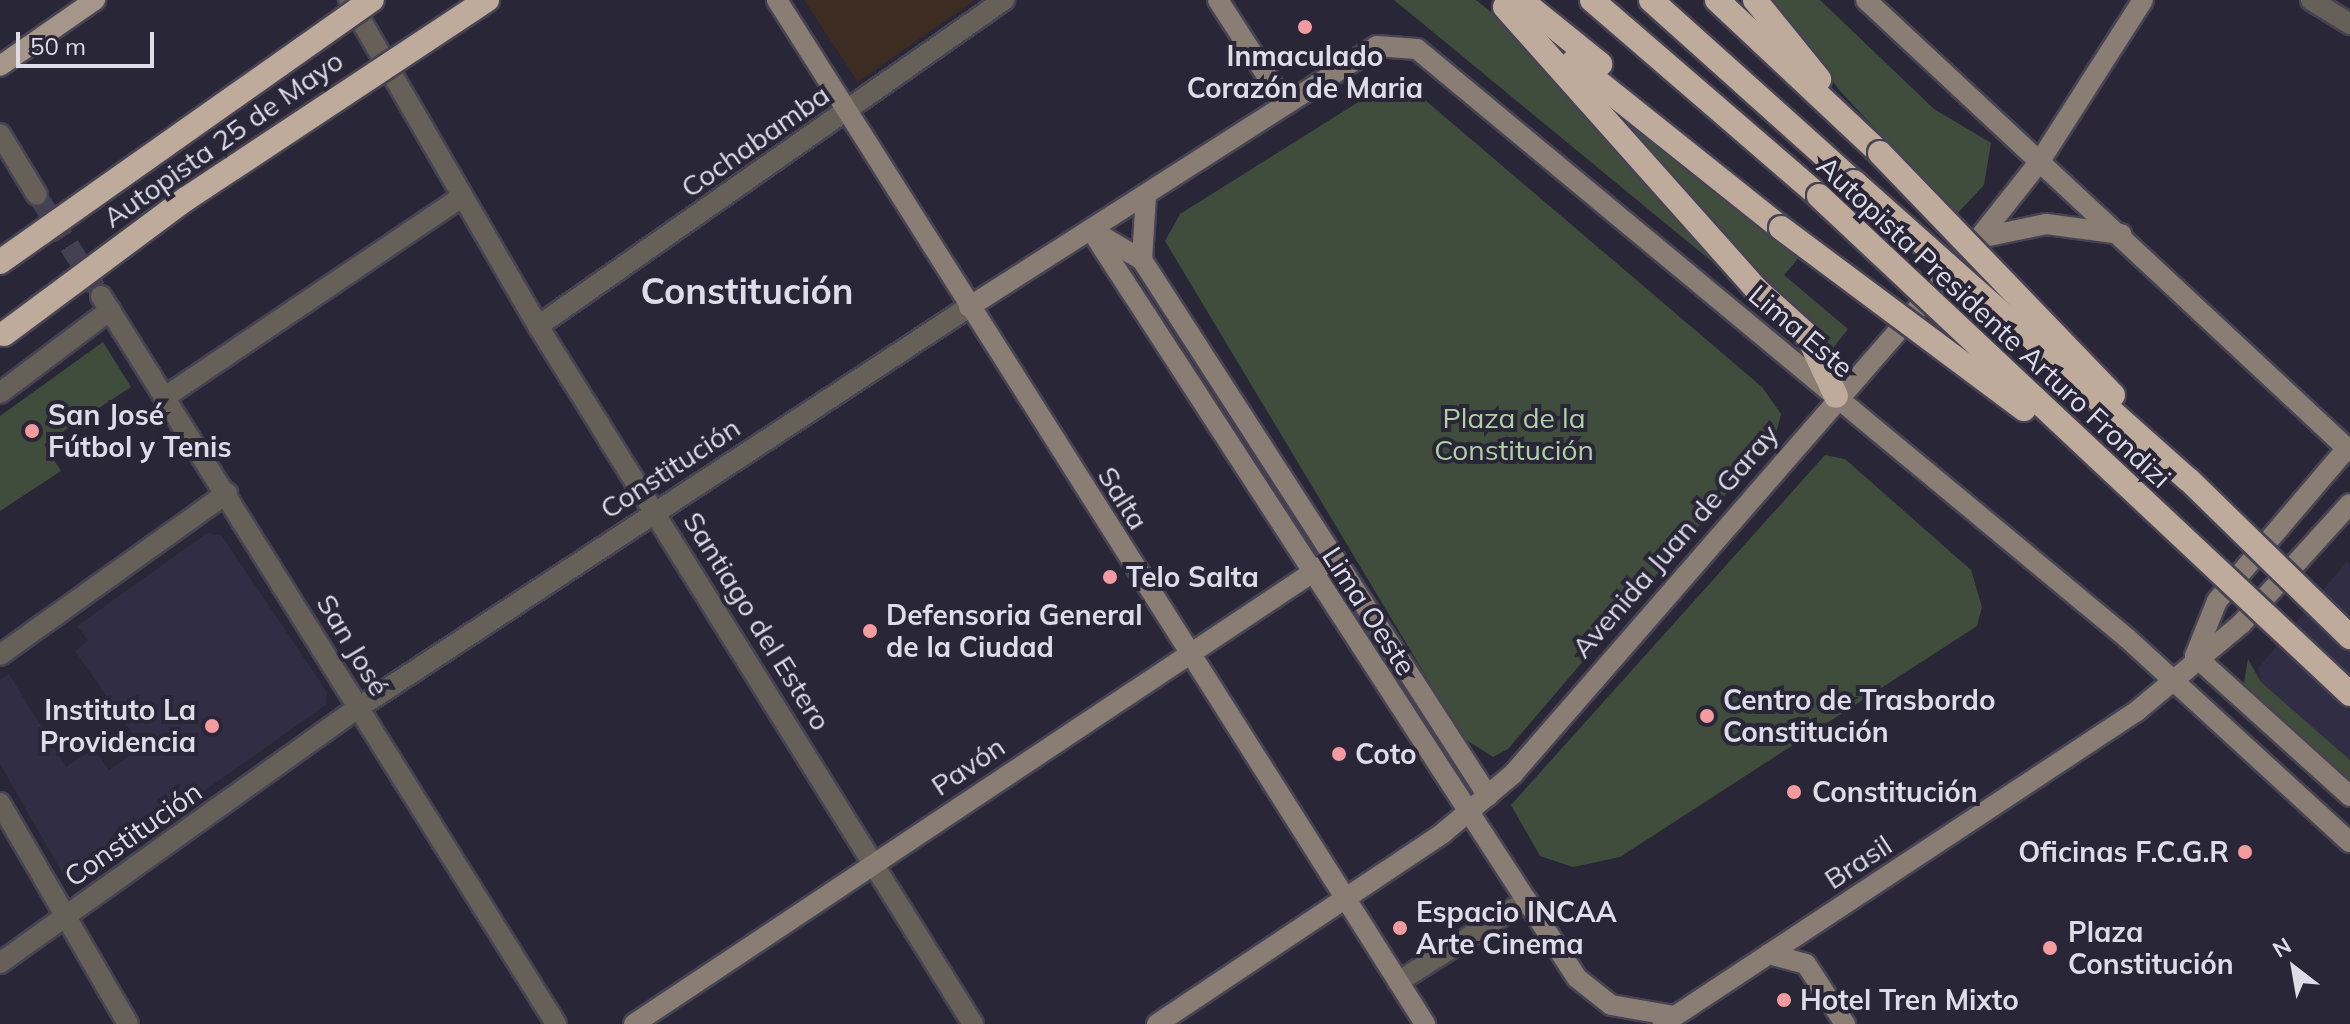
<!DOCTYPE html>
<meta charset="utf-8">
<style>
body{margin:0}
#map{position:relative;width:2350px;height:1024px;overflow:hidden;background:#292637;font-family:Mulish,sans-serif}
div>[style]{position:absolute}
.commercial>*{inset:0;background:#3d2c22}
.built>*{inset:0;background:#312d44}
.green>*{inset:0;background:#414d3c}
.street-tunnel>*{height:20px;margin-top:-10px;transform-origin:0;background:repeating-linear-gradient(90deg,#444152 0 20px,transparent 0 30px)}
.roads{filter:drop-shadow(2px 0 #464353) drop-shadow(-2px 0 #464353) drop-shadow(0 2px #464353) drop-shadow(0 -2px #464353)}
.street>*{height:20px;margin:-10px;padding:0 10px;transform-origin:10px;border-radius:10px;background:#676059}
.secondary>*{height:20px;margin:-10px;padding:0 10px;transform-origin:10px;border-radius:10px;background:#8a7e74}
.primary>*{height:20px;margin:-10px;padding:0 10px;transform-origin:10px;border-radius:10px;background:#a59689}
.highway>*{height:24px;margin:-12px;padding:0 12px;transform-origin:12px;border-radius:12px;background:#beab9b}
.bridges{filter:drop-shadow(2px 0 #464353) drop-shadow(-2px 0 #464353) drop-shadow(0 2px #464353) drop-shadow(0 -2px #464353)}
.highway-bridge>*{height:24px;margin:-12px;padding:0 12px;transform-origin:12px;border-radius:12px;background:#beab9b}
.dots>*{width:22px;height:22px;translate:-50% -50%;box-sizing:border-box;border:4px solid #292637;border-radius:50%}
span{translate:-50% -50%;white-space:nowrap;text-align:center;line-height:1.15;-webkit-text-stroke:8px #292637;paint-order:stroke}
.poi-label{font-size:28px;color:#dedce8;font-weight:700}
.left{translate:0 -50%;text-align:left}
.right{translate:-100% -50%;text-align:right}
.street-label{font-size:28px;color:#dedce8}
.park-label{font-size:28px;color:#b0d1a3}
.district-label{font-size:36px;color:#dedce8;font-weight:700}
.north{position:absolute;left:2254px;top:928px;width:80px;height:80px;-webkit-text-stroke:6px #292637;paint-order:stroke;rotate:329deg;font-size:22px;font-weight:700;line-height:32px;text-align:center;color:#dedce8}
.north::after{content:'';display:block;margin:auto;width:28px;height:36px;background:#dedce8;clip-path:polygon(50% 0,100% 100%,50% 72%,0 100%)}
.scale{position:absolute;left:16px;top:32px;width:138px;height:36px;box-sizing:border-box;border:4px solid #dedce8;border-top:0;padding-left:10px;font-size:24px;line-height:28px;white-space:nowrap;color:#dedce8;-webkit-text-stroke:6px #292637;paint-order:stroke}
</style>
<div id="map">
<div class="commercial">
<div style="clip-path:polygon(804px 0,975px 0,858px 82px)"></div>
</div>
<div class="built">
<div style="clip-path:polygon(207px 533px,222px 536px,327px 692px,326px 705px,177px 810px,171px 802px,155px 813px,160px 822px,77px 881px,65px 878px,0 764px,0 680px,9px 674px,66px 767px,94px 749px,109px 770px,142px 747px,75px 651px,88px 641px,77px 626px)"></div>
<div style="clip-path:polygon(2347px 561px,2350px 564px,2350px 760px,2261px 682px,2258px 668px)"></div>
</div>
<div class="green">
<div style="clip-path:polygon(1394px 0,1476px 0,1536px 48px,1744px 288px)"></div>
<div style="clip-path:polygon(1770px 0,1820px 0,1934px 109px,1991px 143px,1984px 185px,1956px 215px,1841px 92px)"></div>
<div style="clip-path:polygon(1405px 83px,1762px 387px,1781px 414px,1775px 437px,1508px 749px,1493px 757px,1463px 738px,1165px 241px,1180px 214px,1384px 86px)"></div>
<div style="clip-path:polygon(1602px 100px,1801px 255px,1784px 275px,1848px 329px,1833px 348px,1819px 342px)"></div>
<div style="clip-path:polygon(103px 342px,131px 387px,44px 444px,61px 471px,0 511px,0 416px)"></div>
<div style="clip-path:polygon(1825px 455px,1845px 459px,1971px 570px,1982px 607px,1977px 626px,1620px 857px,1573px 867px,1540px 856px,1511px 805px)"></div>
<div style="clip-path:polygon(2248px 659px,2261px 682px,2350px 760px,2350px 783px,2243px 688px)"></div>
</div>
<div class="street-tunnel">
<div style="left:37px;top:195px;width:120px;rotate:57.6deg"></div>
</div>
<div class="roads">
<div class="street">
<div style="left:349px;top:0;width:377px;rotate:59.9deg"></div>
<div style="left:538px;top:326px;width:822px;rotate:58.07deg"></div>
<div style="left:2311px;top:0;width:46px;rotate:31.6deg"></div>
<div style="left:0;top:134px;width:71px;rotate:58.8deg"></div>
<div style="left:101px;top:296px;width:858px;rotate:57.99deg"></div>
<div style="left:538px;top:326px;width:569px;rotate:-34.98deg"></div>
<div style="left:0;top:393px;width:138px;rotate:-37deg"></div>
<div style="left:165px;top:397px;width:358px;rotate:-34deg"></div>
<div style="left:0;top:655px;width:279px;rotate:-35.5deg"></div>
<div style="left:0;top:803px;width:255px;rotate:59.9deg"></div>
<div style="left:0;top:963px;width:440px;rotate:-35.5deg"></div>
<div style="left:358px;top:708px;width:731px;rotate:-33.28deg"></div>
<div style="left:1398px;top:982px;width:153px;rotate:-32.4deg"></div>
</div>
<div class="secondary">
<div style="left:777px;top:0;width:1212px;rotate:57.67deg"></div>
<div style="left:1218px;top:0;width:124px;rotate:57.2deg"></div>
<div style="left:1866px;top:0;width:662px;rotate:42.98deg"></div>
<div style="left:1091px;top:230px;width:892px;rotate:56.99deg"></div>
<div style="left:1577px;top:978px;width:43px;rotate:38.5deg"></div>
<div style="left:1611px;top:1005px;width:64px;rotate:9.9deg"></div>
<div style="left:1095px;top:232px;width:55px;rotate:30.8deg"></div>
<div style="left:1142px;top:260px;width:638px;rotate:57.16deg"></div>
<div style="left:1979px;top:238px;width:68px;rotate:-11.8deg"></div>
<div style="left:2046px;top:224px;width:76px;rotate:7.6deg"></div>
<div style="left:1142px;top:260px;width:65px;rotate:-86.5deg"></div>
<div style="left:969px;top:307px;width:484px;rotate:-32.6deg"></div>
<div style="left:1377px;top:46px;width:40px;rotate:4.3deg"></div>
<div style="left:1417px;top:49px;width:923px;rotate:39.68deg"></div>
<div style="left:2127px;top:638px;width:302px;rotate:42.5deg"></div>
<div style="left:2195px;top:656px;width:59px;rotate:-68.2deg"></div>
<div style="left:2217px;top:601px;width:201px;rotate:-49.6deg"></div>
<div style="left:2195px;top:656px;width:209px;rotate:42.1deg"></div>
<div style="left:1769px;top:954px;width:38px;rotate:15deg"></div>
<div style="left:1806px;top:964px;width:72px;rotate:57deg"></div>
<div style="left:634px;top:1024px;width:841px;rotate:-33.65deg"></div>
<div style="left:1157px;top:1024px;width:344px;rotate:-33.7deg"></div>
<div style="left:1443px;top:833px;width:92px;rotate:-40.1deg"></div>
<div style="left:1513px;top:774px;width:710px;rotate:-49deg"></div>
<div style="left:1979px;top:238px;width:98px;rotate:-51.6deg"></div>
<div style="left:2040px;top:161px;width:191px;rotate:-57.4deg"></div>
<div style="left:1663px;top:1024px;width:568px;rotate:-33.44deg"></div>
<div style="left:2137px;top:711px;width:136px;rotate:-39.9deg"></div>
<div style="left:2241px;top:624px;width:162px;rotate:-47.8deg"></div>
</div>
<div class="primary">
<div style="left:0;top:66px;width:116px;rotate:-34.8deg"></div>
</div>
<div class="highway">
<div style="left:1521px;top:0;width:102px;rotate:39deg"></div>
<div style="left:1592px;top:0;width:300px;rotate:40.8deg"></div>
<div style="left:1651px;top:0;width:273px;rotate:41.9deg"></div>
<div style="left:1717px;top:0;width:224px;rotate:43.2deg"></div>
<div style="left:1755px;top:0;width:102px;rotate:51deg"></div>
<div style="left:1505px;top:7px;width:378px;rotate:48.3deg"></div>
<div style="left:1756px;top:289px;width:70px;rotate:42.1deg"></div>
<div style="left:1808px;top:336px;width:66px;rotate:65deg"></div>
<div style="left:1573px;top:62px;width:266px;rotate:38.6deg"></div>
</div>
</div>
<div class="bridges">
<div class="highway-bridge">
<div style="left:1880px;top:153px;width:336px;rotate:46.1deg"></div>
<div style="left:1854px;top:182px;width:448px;rotate:41.7deg"></div>
<div style="left:2189px;top:480px;width:225px;rotate:44.3deg"></div>
<div style="left:1819px;top:196px;width:728px;rotate:43.16deg"></div>
<div style="left:1781px;top:228px;width:303px;rotate:36.7deg"></div>
<div style="left:0;top:262px;width:455px;rotate:-35.2deg"></div>
<div style="left:4px;top:334px;width:227px;rotate:-36.6deg"></div>
<div style="left:186px;top:199px;width:361px;rotate:-33.5deg"></div>
</div>
</div>
<div class="dots">
<div style="left:1305px;top:27px;background:#f49b9f"></div>
<div style="left:32px;top:431px;background:#f49b9f"></div>
<div style="left:1110px;top:577px;background:#f49b9f"></div>
<div style="left:870px;top:631px;background:#f49b9f"></div>
<div style="left:1707px;top:716px;background:#f49b9f"></div>
<div style="left:212px;top:726px;background:#f49b9f"></div>
<div style="left:1339px;top:754px;background:#f49b9f"></div>
<div style="left:1794px;top:792px;background:#f49b9f"></div>
<div style="left:2245px;top:852px;background:#f49b9f"></div>
<div style="left:1400px;top:928px;background:#f49b9f"></div>
<div style="left:2050px;top:948px;background:#f49b9f"></div>
<div style="left:1784px;top:1000px;background:#f49b9f"></div>
</div>
<div class="poi-label">
<span style="left:1305px;top:72px">Inmaculado<br>Corazón de Maria</span>
<span class="left" style="left:48px;top:431px">San José<br>Fútbol y Tenis</span>
<span class="left" style="left:1126px;top:577px">Telo Salta</span>
<span class="left" style="left:886px;top:631px">Defensoria General<br>de la Ciudad</span>
<span class="left" style="left:1723px;top:716px">Centro de Trasbordo<br>Constitución</span>
<span class="right" style="left:196px;top:726px">Instituto La<br>Providencia</span>
<span class="left" style="left:1355px;top:754px">Coto</span>
<span class="left" style="left:1812px;top:792px">Constitución</span>
<span class="right" style="left:2229px;top:852px">Oficinas F.C.G.R</span>
<span class="left" style="left:1416px;top:928px">Espacio INCAA<br>Arte Cinema</span>
<span class="left" style="left:2068px;top:948px">Plaza<br>Constitución</span>
<span class="left" style="left:1800px;top:1000px">Hotel Tren Mixto</span>
</div>
<div class="street-label">
<span style="left:223px;top:139px;rotate:-35deg">Autopista 25 de Mayo</span>
<span style="left:755px;top:141px;rotate:-35deg">Cochabamba</span>
<span style="left:1994px;top:322px;rotate:43deg">Autopista Presidente Arturo Frondizi</span>
<span style="left:1801px;top:331px;rotate:40deg">Lima Este</span>
<span style="left:670px;top:468px;rotate:-33deg">Constitución</span>
<span style="left:1123px;top:498px;rotate:58deg">Salta</span>
<span style="left:1675px;top:541px;rotate:-49deg">Avenida Juan de Garay</span>
<span style="left:1369px;top:611px;rotate:57deg">Lima Oeste</span>
<span style="left:757px;top:621px;rotate:58deg">Santiago del Estero</span>
<span style="left:353px;top:645px;rotate:59deg">San José</span>
<span style="left:968px;top:766px;rotate:-34deg">Pavón</span>
<span style="left:133px;top:834px;rotate:-35deg">Constitución</span>
<span style="left:1858px;top:862px;rotate:-33deg">Brasil</span>
</div>
<div class="park-label">
<span style="left:1514px;top:434px">Plaza de la<br>Constitución</span>
</div>
<div class="district-label">
<span style="left:747px;top:291px">Constitución</span>
</div>
<div class="north">N</div>
<div class="scale">50 m</div>
</div>
